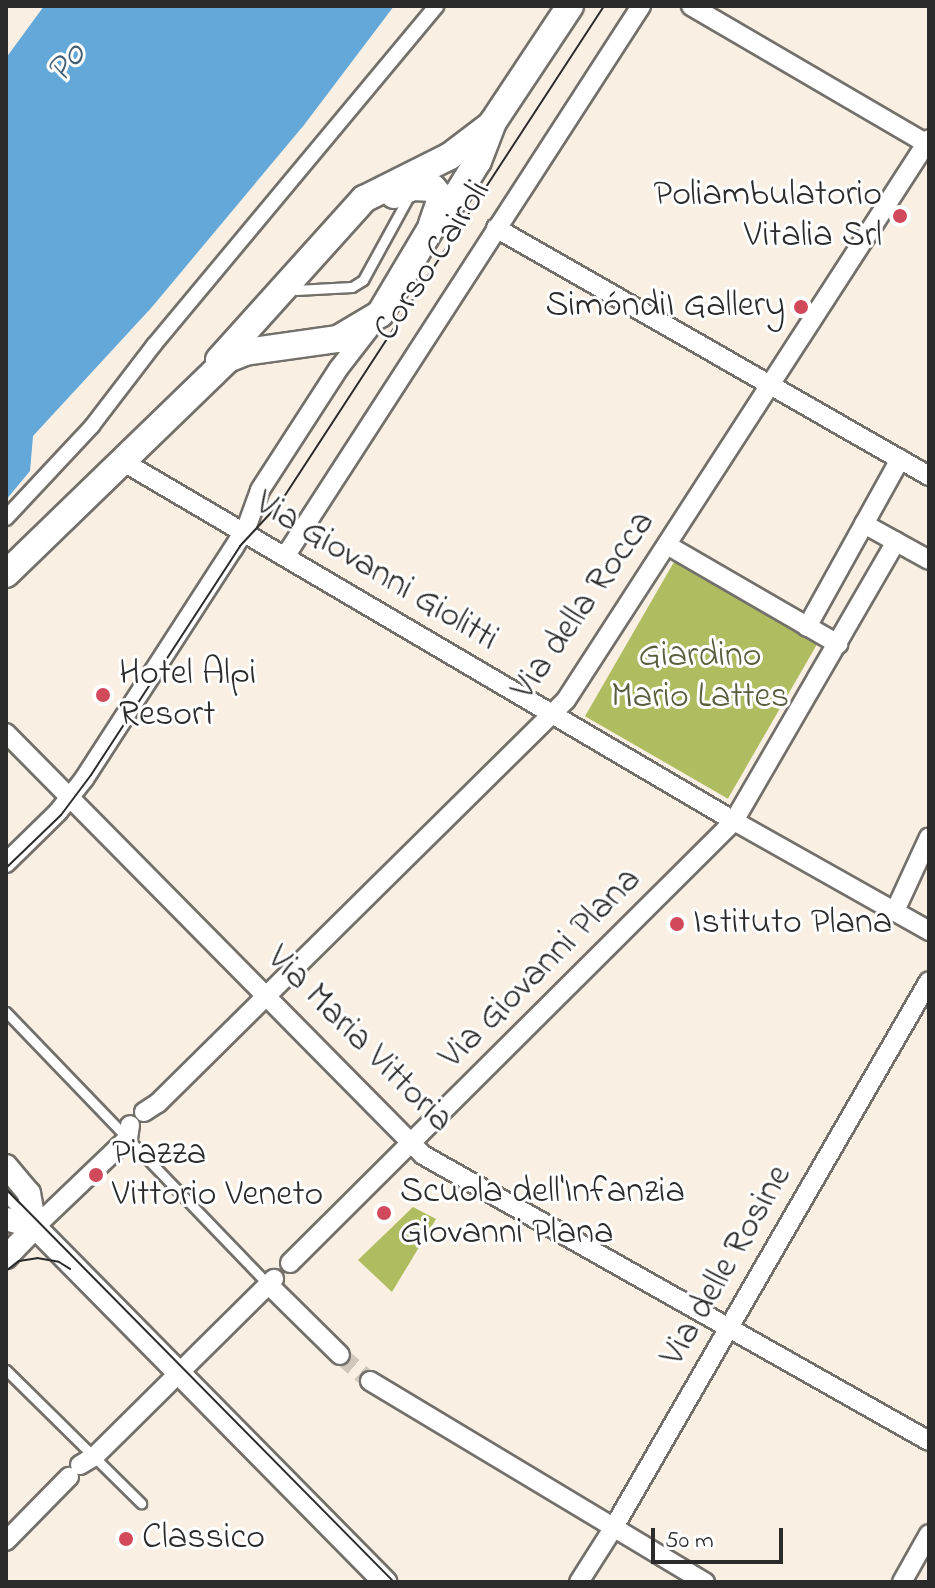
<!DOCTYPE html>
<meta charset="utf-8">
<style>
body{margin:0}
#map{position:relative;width:935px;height:1588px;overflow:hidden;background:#f9efe2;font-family:"Indie Flower",sans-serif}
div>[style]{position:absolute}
.green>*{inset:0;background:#afbd60;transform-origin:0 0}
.water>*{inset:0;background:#64a8d9}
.minor-tunnel>*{height:18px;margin-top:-9px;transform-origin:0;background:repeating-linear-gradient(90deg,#d0c8bd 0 18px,transparent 0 27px)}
.roads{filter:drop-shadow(2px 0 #73706b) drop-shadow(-2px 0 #73706b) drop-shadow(0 2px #73706b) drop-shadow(0 -2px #73706b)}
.service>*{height:9px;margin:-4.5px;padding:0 4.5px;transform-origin:4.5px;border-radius:4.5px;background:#fff}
.pedestrian>*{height:14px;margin:-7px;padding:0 7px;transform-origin:7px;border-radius:7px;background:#fff}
.minor>*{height:18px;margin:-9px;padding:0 9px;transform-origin:9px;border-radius:9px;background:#fff}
.tertiary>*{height:22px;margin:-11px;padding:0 11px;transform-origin:11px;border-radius:11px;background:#fff}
.secondary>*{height:26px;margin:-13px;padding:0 13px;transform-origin:13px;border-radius:13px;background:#fff}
.tram>*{height:2px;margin:-1px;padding:0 1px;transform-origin:1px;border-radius:1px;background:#2b2b2b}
.dots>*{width:22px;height:22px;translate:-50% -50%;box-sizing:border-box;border:4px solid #fff;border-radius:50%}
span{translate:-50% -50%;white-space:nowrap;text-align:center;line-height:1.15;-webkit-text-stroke:6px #fff;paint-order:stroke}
.poi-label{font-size:36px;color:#2b2b2b}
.right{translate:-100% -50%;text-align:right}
.left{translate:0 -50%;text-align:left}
.street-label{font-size:36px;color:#2b2b2b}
.park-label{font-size:36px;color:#595e3e}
.water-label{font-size:38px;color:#425d71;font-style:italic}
.frame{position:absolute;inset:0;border:8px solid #2b2b2b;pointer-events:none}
.scale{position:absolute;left:651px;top:1528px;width:132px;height:36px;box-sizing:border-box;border:4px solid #2b2b2b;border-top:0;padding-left:10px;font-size:24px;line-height:28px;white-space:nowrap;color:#2b2b2b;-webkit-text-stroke:6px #fff;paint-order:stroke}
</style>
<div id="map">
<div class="green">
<div style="left:674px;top:562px;width:165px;height:178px;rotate:30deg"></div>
<div style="clip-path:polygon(413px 1207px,436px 1219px,392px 1292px,358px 1260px)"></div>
</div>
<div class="water">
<div style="clip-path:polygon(44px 6px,394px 6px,304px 125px,152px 307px,33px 436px,30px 471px,6px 500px,6px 58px)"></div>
</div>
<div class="minor-tunnel">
<div style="left:340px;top:1355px;width:40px;rotate:41deg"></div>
</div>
<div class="roads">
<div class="service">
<div style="left:296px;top:290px;width:56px;rotate:-3.1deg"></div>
<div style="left:352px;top:287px;width:13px;rotate:-32deg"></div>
<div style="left:363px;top:280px;width:98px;rotate:-61.3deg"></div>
<div style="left:6px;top:1012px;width:378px;rotate:46.1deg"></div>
<div style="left:6px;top:1197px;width:29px;rotate:46deg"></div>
<div style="left:6px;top:1370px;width:190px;rotate:44.6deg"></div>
</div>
<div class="pedestrian">
<div style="left:6px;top:518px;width:126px;rotate:-46.9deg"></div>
<div style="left:92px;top:426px;width:102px;rotate:-52.6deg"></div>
<div style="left:154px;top:345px;width:441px;rotate:-50.2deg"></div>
</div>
<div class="minor">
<div style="left:691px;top:6px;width:276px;rotate:30.3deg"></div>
<div style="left:496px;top:228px;width:499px;rotate:29.8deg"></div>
<div style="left:122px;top:461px;width:710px;rotate:30.47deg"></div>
<div style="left:734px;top:821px;width:224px;rotate:29.4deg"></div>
<div style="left:864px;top:524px;width:74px;rotate:29deg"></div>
<div style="left:667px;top:545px;width:198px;rotate:30.1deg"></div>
<div style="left:286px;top:555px;width:654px;rotate:-57.11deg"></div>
<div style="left:807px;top:627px;width:192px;rotate:-61deg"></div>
<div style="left:6px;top:733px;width:593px;rotate:45.34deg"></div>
<div style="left:423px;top:1155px;width:581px;rotate:29.48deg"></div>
<div style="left:6px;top:863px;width:73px;rotate:-44.4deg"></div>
<div style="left:58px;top:812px;width:42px;rotate:-51.8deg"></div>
<div style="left:84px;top:779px;width:274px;rotate:-57.1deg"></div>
<div style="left:233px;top:549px;width:27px;rotate:-59deg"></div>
<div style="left:247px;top:526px;width:38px;rotate:-70deg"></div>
<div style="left:260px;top:490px;width:145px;rotate:-57.1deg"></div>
<div style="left:339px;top:368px;width:62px;rotate:-52.2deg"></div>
<div style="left:895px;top:911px;width:81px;rotate:-65.3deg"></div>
<div style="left:144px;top:1112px;width:17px;rotate:-33deg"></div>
<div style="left:158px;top:1103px;width:573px;rotate:-44.65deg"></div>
<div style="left:566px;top:700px;width:668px;rotate:-57.09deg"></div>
<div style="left:35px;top:1227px;width:129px;rotate:-43.7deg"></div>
<div style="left:128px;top:1138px;width:13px;rotate:-81deg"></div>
<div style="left:290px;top:1263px;width:626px;rotate:-44.87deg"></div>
<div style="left:734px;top:821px;width:323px;rotate:-59.9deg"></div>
<div style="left:268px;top:1284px;width:101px;rotate:44.6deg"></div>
<div style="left:370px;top:1381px;width:391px;rotate:31deg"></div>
<div style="left:80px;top:1465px;width:17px;rotate:-31deg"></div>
<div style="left:95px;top:1456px;width:252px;rotate:-44.7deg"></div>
<div style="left:6px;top:1541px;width:90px;rotate:-45.5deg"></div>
<div style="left:579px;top:1582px;width:65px;rotate:-57.5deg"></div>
<div style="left:614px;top:1527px;width:630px;rotate:-60.02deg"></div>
<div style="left:902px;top:1582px;width:55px;rotate:-60.6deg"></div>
</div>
<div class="tertiary">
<div style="left:6px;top:1166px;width:35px;rotate:50deg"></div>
<div style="left:29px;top:1193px;width:35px;rotate:80deg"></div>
<div style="left:6px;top:1219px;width:30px;rotate:15deg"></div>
<div style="left:35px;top:1227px;width:499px;rotate:45.4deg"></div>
<div style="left:6px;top:1257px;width:42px;rotate:-46deg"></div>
</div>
<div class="secondary">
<div style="left:394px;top:195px;width:21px;rotate:-23deg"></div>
<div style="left:413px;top:187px;width:20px;rotate:3deg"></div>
<div style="left:433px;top:188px;width:9px;rotate:49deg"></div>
<div style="left:439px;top:195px;width:9px;rotate:90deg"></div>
<div style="left:439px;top:204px;width:21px;rotate:109deg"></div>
<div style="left:219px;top:360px;width:217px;rotate:-48deg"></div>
<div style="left:364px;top:199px;width:96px;rotate:-26.6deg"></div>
<div style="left:450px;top:156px;width:51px;rotate:-37.1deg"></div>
<div style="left:6px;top:574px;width:309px;rotate:-44.1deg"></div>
<div style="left:228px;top:359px;width:18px;rotate:-22deg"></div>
<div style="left:245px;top:352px;width:94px;rotate:-8deg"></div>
<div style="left:338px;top:339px;width:49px;rotate:-30.8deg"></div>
<div style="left:380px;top:314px;width:100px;rotate:-59.3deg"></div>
<div style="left:431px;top:228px;width:14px;rotate:-39deg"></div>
<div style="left:442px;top:219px;width:68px;rotate:-58.2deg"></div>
<div style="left:478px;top:161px;width:42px;rotate:-69deg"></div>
<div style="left:493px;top:122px;width:139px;rotate:-56.4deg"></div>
</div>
</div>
<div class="tram">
<div style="left:6px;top:868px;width:76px;rotate:-43.9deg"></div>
<div style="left:61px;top:815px;width:50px;rotate:-53.1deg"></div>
<div style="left:91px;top:775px;width:273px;rotate:-56.9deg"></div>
<div style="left:240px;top:546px;width:59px;rotate:-47.1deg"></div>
<div style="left:280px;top:503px;width:593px;rotate:-56.9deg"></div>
<div style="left:6px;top:1189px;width:552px;rotate:45.37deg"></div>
<div style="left:6px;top:1271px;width:16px;rotate:-38deg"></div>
<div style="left:19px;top:1261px;width:18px;rotate:-9deg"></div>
<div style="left:37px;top:1258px;width:22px;rotate:10deg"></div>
<div style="left:59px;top:1262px;width:13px;rotate:32deg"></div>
</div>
<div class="dots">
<div style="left:900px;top:216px;background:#d1495b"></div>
<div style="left:801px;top:307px;background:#d1495b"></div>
<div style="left:103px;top:695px;background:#d1495b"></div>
<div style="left:677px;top:924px;background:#d1495b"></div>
<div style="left:96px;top:1175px;background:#d1495b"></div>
<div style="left:384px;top:1213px;background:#d1495b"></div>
<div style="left:126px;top:1539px;background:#d1495b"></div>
</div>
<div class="poi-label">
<span class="right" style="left:882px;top:216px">Poliambulatorio<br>Vitalia Srl</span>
<span class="right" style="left:785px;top:307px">SimóndiI Gallery</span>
<span class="left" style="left:119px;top:695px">Hotel Alpi<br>Resort</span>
<span class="left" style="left:693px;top:924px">Istituto Plana</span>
<span class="left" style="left:112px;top:1175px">Piazza<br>Vittorio Veneto</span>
<span class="left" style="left:400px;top:1213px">Scuola dell'Infanzia<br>Giovanni Plana</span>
<span class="left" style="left:142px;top:1539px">Classico</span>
</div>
<div class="street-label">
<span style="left:433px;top:261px;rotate:-57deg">Corso Cairoli</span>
<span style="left:376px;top:572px;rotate:31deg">Via Giovanni Giolitti</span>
<span style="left:584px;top:606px;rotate:-55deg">Via della Rocca</span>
<span style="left:541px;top:969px;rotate:-45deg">Via Giovanni Plana</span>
<span style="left:359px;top:1040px;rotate:45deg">Via Maria Vittoria</span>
<span style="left:727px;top:1266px;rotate:-60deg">Via delle Rosine</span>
</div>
<div class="park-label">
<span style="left:700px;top:677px">Giardino<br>Mario Lattes</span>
</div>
<div class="water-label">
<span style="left:68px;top:64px;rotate:-52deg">Po</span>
</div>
<div class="frame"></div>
<div class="scale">50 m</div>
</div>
